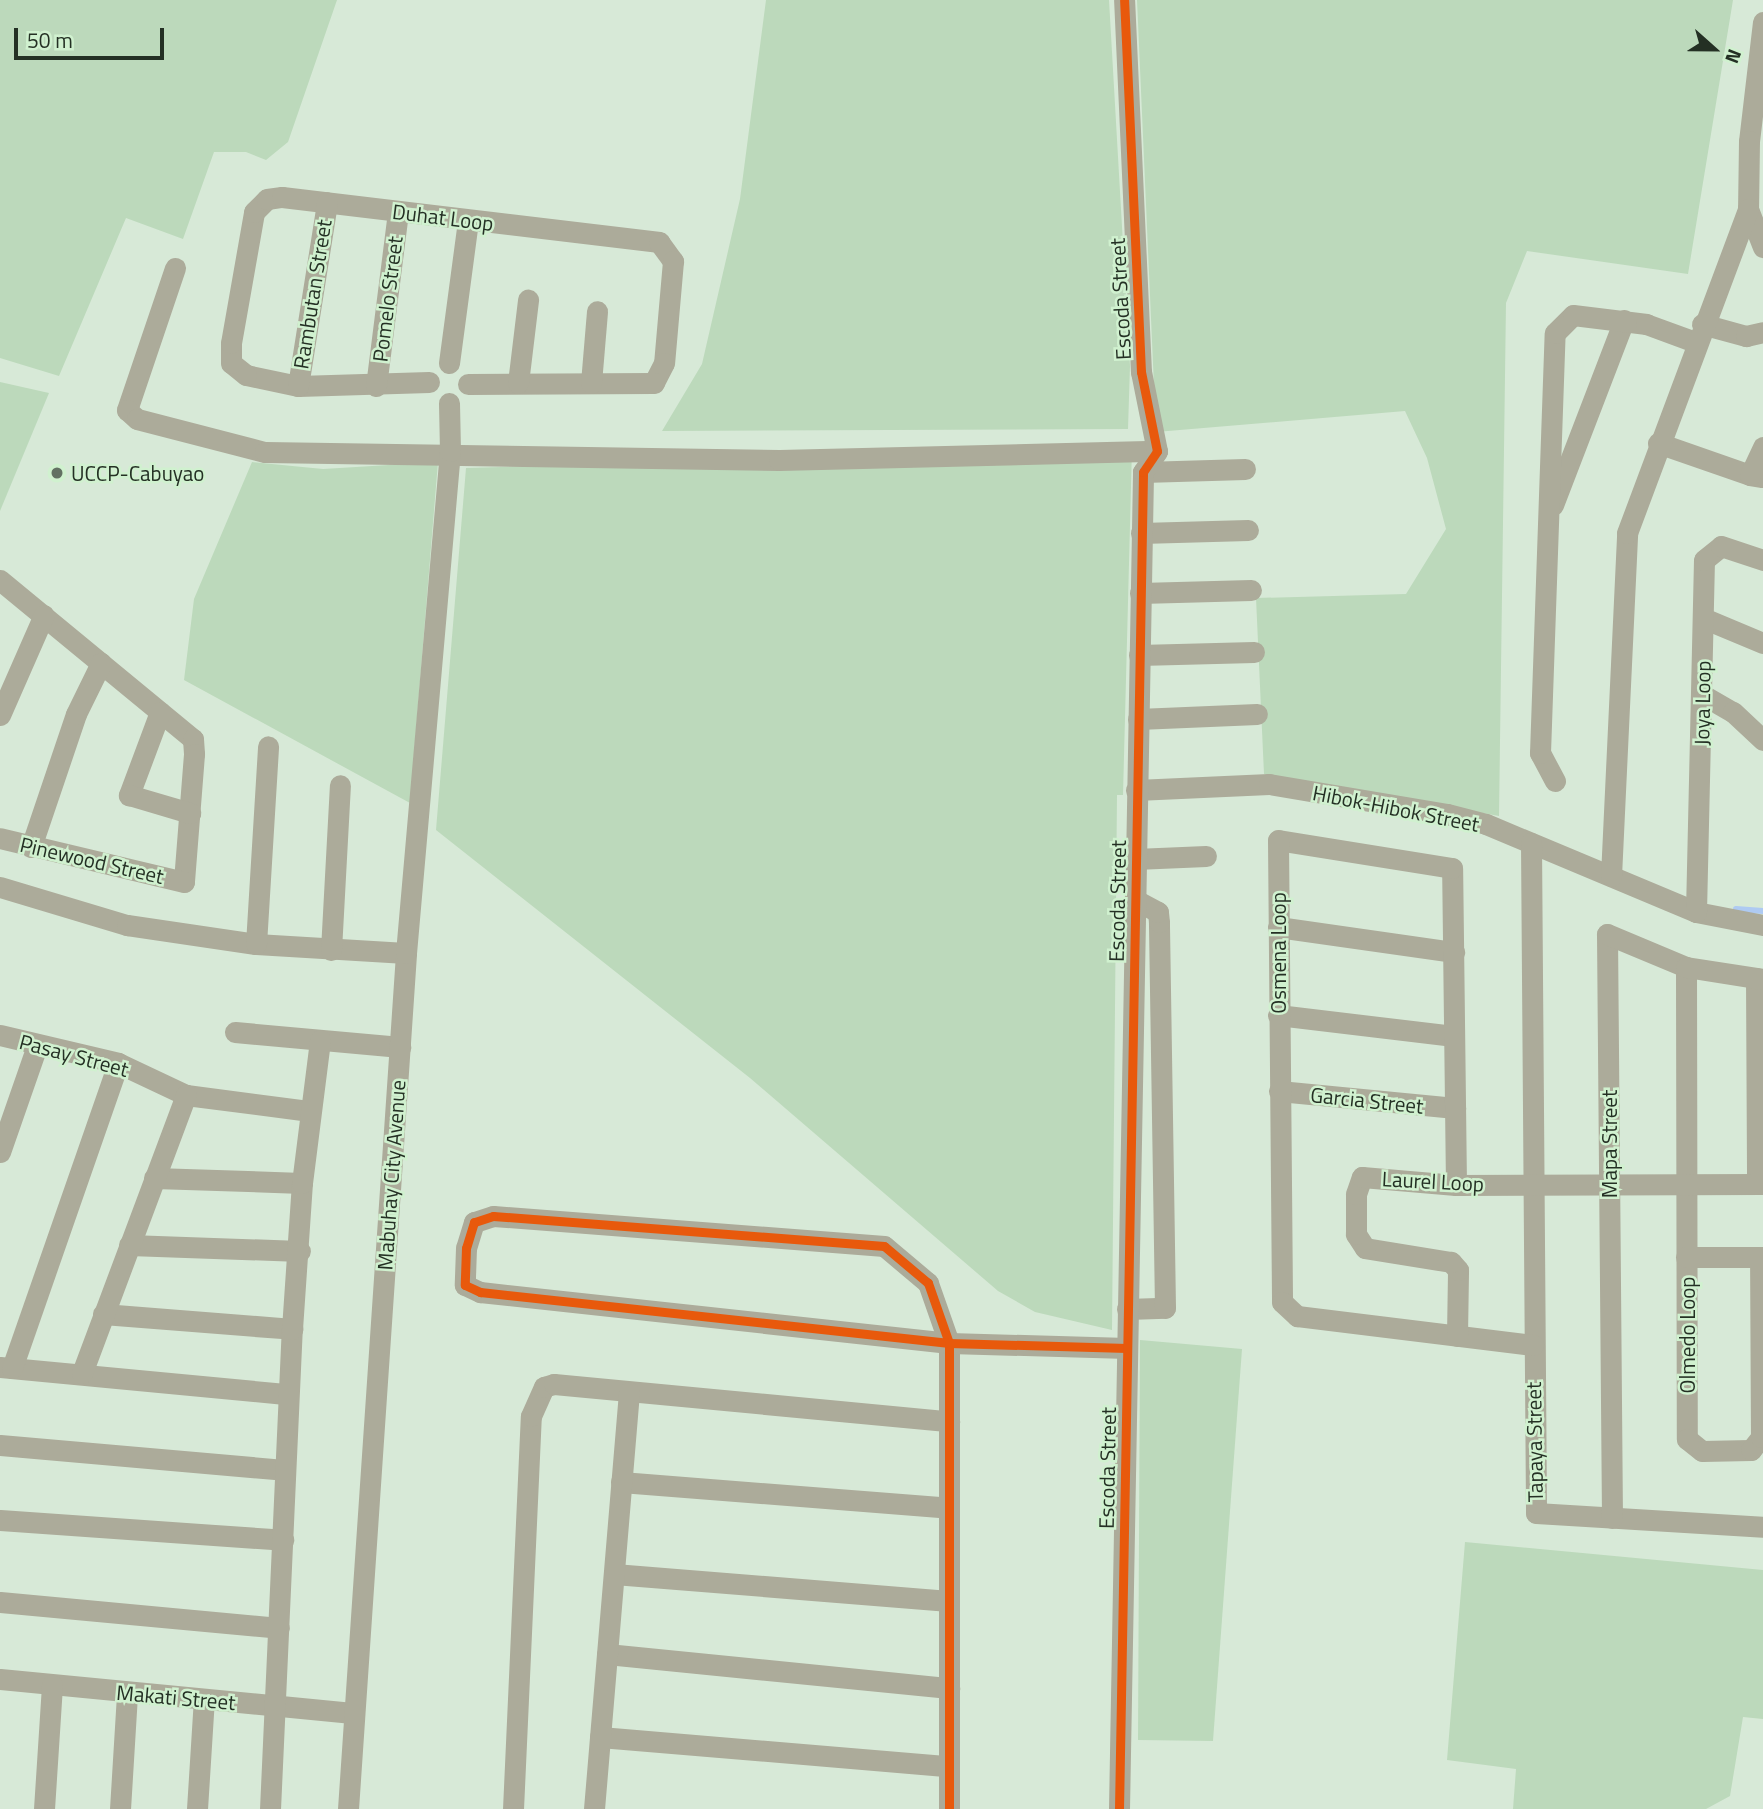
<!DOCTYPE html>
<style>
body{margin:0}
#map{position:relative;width:1763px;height:1809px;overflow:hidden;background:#d7e9d7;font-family:"Titillium Web",sans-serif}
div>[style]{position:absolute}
.green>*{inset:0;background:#bcd9bb}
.stream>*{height:6px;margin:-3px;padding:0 3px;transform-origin:3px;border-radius:3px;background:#aecaf2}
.minor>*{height:21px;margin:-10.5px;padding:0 10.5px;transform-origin:10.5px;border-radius:10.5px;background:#acab9a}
.cycleway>*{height:9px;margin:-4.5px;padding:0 4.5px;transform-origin:4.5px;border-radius:4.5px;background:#e8590c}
.dots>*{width:19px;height:19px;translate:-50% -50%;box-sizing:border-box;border:4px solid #d0f1cf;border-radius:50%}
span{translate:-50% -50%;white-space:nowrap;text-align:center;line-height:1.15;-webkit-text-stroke:5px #d0f1cf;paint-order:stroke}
.street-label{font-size:21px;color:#243024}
.poi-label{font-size:21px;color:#243024}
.left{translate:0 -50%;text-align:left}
.north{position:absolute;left:1679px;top:14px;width:70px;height:70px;-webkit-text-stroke:5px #d0f1cf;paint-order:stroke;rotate:111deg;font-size:19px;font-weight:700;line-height:28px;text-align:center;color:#243024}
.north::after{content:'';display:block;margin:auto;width:24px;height:32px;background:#243024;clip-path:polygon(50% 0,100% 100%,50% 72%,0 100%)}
.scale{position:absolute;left:14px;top:28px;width:150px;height:32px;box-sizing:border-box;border:4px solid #243024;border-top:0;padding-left:9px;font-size:21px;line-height:24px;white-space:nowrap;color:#243024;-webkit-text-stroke:5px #d0f1cf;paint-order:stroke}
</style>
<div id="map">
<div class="green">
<div style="clip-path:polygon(0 0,337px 0,288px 142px,266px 160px,246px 152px,214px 152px,183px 239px,126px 218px,59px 376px,0 358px)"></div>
<div style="clip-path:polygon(766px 0,1109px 0,1130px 366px,1128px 429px,662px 431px,702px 364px,740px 199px)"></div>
<div style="clip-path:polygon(1137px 0,1733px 0,1688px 274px,1527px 251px,1506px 303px,1499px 816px,1264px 774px,1256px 598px,1406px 594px,1446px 529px,1427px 458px,1405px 411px,1156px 432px)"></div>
<div style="clip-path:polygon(0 382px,49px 393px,0 511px)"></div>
<div style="clip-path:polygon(1132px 448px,1123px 795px,1117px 795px,1112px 1330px,1035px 1312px,998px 1291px,750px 1078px,436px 830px,466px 468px)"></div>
<div style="clip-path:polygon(252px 462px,323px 469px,438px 462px,410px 803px,184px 680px,194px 599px)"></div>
<div style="clip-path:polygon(1140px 1340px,1242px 1349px,1213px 1741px,1138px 1740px)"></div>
<div style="clip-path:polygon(1465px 1542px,1763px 1570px,1763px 1719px,1743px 1717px,1730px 1796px,1706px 1809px,1513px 1809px,1516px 1769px,1447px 1760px)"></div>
</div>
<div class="stream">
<div style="left:1736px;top:909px;width:27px;rotate:4deg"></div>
</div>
<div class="minor">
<div style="left:1763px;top:22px;width:120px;rotate:96.7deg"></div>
<div style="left:1749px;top:141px;width:68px;rotate:90.8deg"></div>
<div style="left:1748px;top:209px;width:41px;rotate:68.5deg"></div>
<div style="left:175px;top:268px;width:150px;rotate:108.7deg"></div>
<div style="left:127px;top:410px;width:13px;rotate:42deg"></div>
<div style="left:137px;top:419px;width:132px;rotate:14.5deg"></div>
<div style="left:265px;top:452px;width:514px;rotate:0.89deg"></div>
<div style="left:779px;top:460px;width:378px;rotate:-1.4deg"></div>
<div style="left:1702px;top:324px;width:46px;rotate:15.3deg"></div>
<div style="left:1746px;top:336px;width:17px;rotate:-13deg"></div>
<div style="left:449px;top:363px;width:144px;rotate:-82.4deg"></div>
<div style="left:429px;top:382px;width:131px;rotate:178.3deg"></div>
<div style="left:298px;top:386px;width:53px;rotate:-168.1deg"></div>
<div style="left:246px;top:375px;width:19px;rotate:-141deg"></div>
<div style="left:231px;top:363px;width:20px;rotate:-90deg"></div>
<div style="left:231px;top:343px;width:133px;rotate:-80deg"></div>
<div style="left:254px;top:212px;width:18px;rotate:-45deg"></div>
<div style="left:267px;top:199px;width:15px;rotate:-8deg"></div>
<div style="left:282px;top:197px;width:380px;rotate:6.8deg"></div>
<div style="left:659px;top:242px;width:24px;rotate:54deg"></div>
<div style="left:673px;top:261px;width:102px;rotate:95deg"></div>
<div style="left:664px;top:363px;width:22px;rotate:117deg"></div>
<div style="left:654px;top:383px;width:186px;rotate:179.7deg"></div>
<div style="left:518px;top:383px;width:84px;rotate:-83.1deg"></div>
<div style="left:591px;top:383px;width:72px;rotate:-85.2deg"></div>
<div style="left:298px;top:386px;width:186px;rotate:-81deg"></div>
<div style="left:376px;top:386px;width:176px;rotate:-82.8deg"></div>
<div style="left:1658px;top:443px;width:97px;rotate:19.2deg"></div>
<div style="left:1143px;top:472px;width:102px;rotate:-1.7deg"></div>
<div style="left:1761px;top:477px;width:11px;rotate:-170deg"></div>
<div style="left:1750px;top:475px;width:31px;rotate:-65deg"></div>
<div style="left:1553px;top:505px;width:198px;rotate:-69deg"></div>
<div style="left:1141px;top:533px;width:107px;rotate:-1.6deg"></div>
<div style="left:0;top:580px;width:250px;rotate:39.5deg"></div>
<div style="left:193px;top:739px;width:15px;rotate:86deg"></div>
<div style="left:194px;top:754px;width:128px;rotate:94.5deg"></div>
<div style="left:184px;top:882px;width:189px;rotate:-166.6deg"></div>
<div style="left:1140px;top:593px;width:111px;rotate:-1.5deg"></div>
<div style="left:1703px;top:618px;width:65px;rotate:22.6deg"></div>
<div style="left:1139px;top:655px;width:115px;rotate:-1.5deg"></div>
<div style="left:1703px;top:695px;width:34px;rotate:30deg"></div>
<div style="left:1733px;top:712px;width:41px;rotate:43deg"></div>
<div style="left:160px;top:712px;width:89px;rotate:110.5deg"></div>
<div style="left:129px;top:795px;width:64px;rotate:16.4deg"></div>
<div style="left:0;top:715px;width:109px;rotate:-66.3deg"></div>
<div style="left:1138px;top:719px;width:119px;rotate:-2.4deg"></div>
<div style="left:1555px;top:781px;width:32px;rotate:-118deg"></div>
<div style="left:1540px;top:753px;width:420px;rotate:-88deg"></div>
<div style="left:1555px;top:333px;width:25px;rotate:-45deg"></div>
<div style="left:1573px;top:315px;width:74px;rotate:7deg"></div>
<div style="left:1646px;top:324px;width:52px;rotate:20.2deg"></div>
<div style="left:1136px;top:790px;width:133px;rotate:-2.6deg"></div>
<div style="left:1269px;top:784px;width:181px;rotate:9.6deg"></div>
<div style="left:1447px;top:814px;width:40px;rotate:14.4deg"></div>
<div style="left:1486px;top:824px;width:228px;rotate:22.7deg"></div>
<div style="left:1696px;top:912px;width:68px;rotate:11deg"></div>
<div style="left:1531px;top:843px;width:670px;rotate:89.57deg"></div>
<div style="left:1536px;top:1513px;width:227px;rotate:3.5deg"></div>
<div style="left:31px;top:847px;width:140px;rotate:-71.3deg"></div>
<div style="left:76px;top:714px;width:57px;rotate:-63.9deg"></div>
<div style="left:1135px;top:859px;width:71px;rotate:-2.4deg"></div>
<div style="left:1611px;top:876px;width:343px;rotate:-87.3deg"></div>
<div style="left:1627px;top:533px;width:346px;rotate:-69.5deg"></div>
<div style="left:0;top:887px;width:133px;rotate:16.7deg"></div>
<div style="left:127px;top:925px;width:130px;rotate:8.4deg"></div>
<div style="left:256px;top:944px;width:150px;rotate:3.4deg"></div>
<div style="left:1696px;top:912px;width:352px;rotate:-88.7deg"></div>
<div style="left:1704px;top:560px;width:22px;rotate:-39deg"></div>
<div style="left:1721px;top:546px;width:44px;rotate:18.4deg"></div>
<div style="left:1278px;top:927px;width:178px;rotate:8.1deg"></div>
<div style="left:256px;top:944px;width:198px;rotate:-86.5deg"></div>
<div style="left:331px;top:950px;width:165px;rotate:-86.9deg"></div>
<div style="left:1686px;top:967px;width:472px;rotate:89.9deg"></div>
<div style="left:1687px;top:1439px;width:19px;rotate:39deg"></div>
<div style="left:1702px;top:1451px;width:49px;rotate:-1.2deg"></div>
<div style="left:1751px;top:1450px;width:16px;rotate:-52deg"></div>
<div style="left:1761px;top:1437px;width:180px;rotate:-90.3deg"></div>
<div style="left:1756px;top:978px;width:206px;rotate:89.7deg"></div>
<div style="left:1278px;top:1015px;width:177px;rotate:6.8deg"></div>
<div style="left:235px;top:1032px;width:166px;rotate:5.2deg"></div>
<div style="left:0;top:1035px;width:121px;rotate:13.3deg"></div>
<div style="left:118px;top:1063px;width:75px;rotate:25.2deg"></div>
<div style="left:186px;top:1095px;width:125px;rotate:7.4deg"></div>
<div style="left:1279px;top:1091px;width:177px;rotate:5.5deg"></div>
<div style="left:0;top:1152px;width:112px;rotate:-70.8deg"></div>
<div style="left:154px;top:1178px;width:148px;rotate:1.9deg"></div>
<div style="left:1456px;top:1185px;width:317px;rotate:-90.7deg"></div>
<div style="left:1452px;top:868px;width:176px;rotate:-170.9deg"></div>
<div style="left:1278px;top:840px;width:462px;rotate:89.5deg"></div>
<div style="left:1282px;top:1302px;width:21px;rotate:43deg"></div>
<div style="left:1297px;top:1316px;width:238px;rotate:7deg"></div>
<div style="left:129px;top:1245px;width:171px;rotate:2deg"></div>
<div style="left:1686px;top:1257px;width:77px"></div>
<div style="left:1127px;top:1309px;width:38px;rotate:-2deg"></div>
<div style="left:1165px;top:1308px;width:386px;rotate:-90.9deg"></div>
<div style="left:1159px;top:922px;width:10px;rotate:-96deg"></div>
<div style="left:1158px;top:912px;width:27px;rotate:-152deg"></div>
<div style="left:103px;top:1314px;width:190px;rotate:4.5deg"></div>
<div style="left:1457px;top:1336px;width:66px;rotate:-89.1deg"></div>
<div style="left:1458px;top:1270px;width:11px;rotate:-131deg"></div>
<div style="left:1451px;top:1262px;width:87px;rotate:-170.8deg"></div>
<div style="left:1365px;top:1248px;width:17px;rotate:-123deg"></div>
<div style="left:1356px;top:1234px;width:40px;rotate:-90deg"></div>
<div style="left:1356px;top:1194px;width:18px;rotate:-71deg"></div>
<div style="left:1362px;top:1177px;width:94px;rotate:4.9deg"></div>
<div style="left:1456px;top:1185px;width:307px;rotate:-0.2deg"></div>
<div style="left:0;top:1367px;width:289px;rotate:5.4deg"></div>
<div style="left:12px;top:1368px;width:323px;rotate:-70.8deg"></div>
<div style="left:82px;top:1373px;width:297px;rotate:-69.5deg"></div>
<div style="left:0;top:1445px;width:285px;rotate:5deg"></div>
<div style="left:621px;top:1482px;width:329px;rotate:4.5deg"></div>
<div style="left:1612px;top:1518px;width:584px;rotate:-90.49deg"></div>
<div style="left:1607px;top:934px;width:86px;rotate:22.7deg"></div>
<div style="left:1686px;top:967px;width:78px;rotate:8.9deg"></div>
<div style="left:0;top:1520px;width:284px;rotate:4deg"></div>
<div style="left:614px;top:1574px;width:336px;rotate:4.6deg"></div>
<div style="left:0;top:1602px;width:280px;rotate:5.3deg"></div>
<div style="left:607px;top:1654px;width:344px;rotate:5.7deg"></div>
<div style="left:0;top:1679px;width:354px;rotate:5.5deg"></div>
<div style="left:600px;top:1737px;width:349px;rotate:4.8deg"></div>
<div style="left:44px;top:1809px;width:124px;rotate:-86.3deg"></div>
<div style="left:120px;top:1809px;width:116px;rotate:-86.5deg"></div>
<div style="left:197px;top:1809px;width:110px;rotate:-86.4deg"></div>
<div style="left:270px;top:1809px;width:481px;rotate:-87.4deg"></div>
<div style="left:292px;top:1329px;width:146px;rotate:-86.1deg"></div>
<div style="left:302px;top:1183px;width:144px;rotate:-82.8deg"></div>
<div style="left:348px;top:1809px;width:858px;rotate:-86.12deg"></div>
<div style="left:406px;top:953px;width:504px;rotate:-84.99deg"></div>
<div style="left:450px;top:451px;width:48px;rotate:-91.2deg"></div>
<div style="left:513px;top:1809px;width:393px;rotate:-87.4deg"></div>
<div style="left:531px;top:1416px;width:32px;rotate:-66deg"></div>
<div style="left:544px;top:1387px;width:10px;rotate:-17deg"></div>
<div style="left:554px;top:1384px;width:397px;rotate:5.4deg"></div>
<div style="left:594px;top:1809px;width:418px;rotate:-85.2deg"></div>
<div style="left:949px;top:1809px;width:466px;rotate:-90deg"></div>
<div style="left:949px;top:1343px;width:64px;rotate:-109.3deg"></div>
<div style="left:928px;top:1283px;width:57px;rotate:-139.9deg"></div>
<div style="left:884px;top:1246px;width:392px;rotate:-175.6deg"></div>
<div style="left:493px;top:1216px;width:20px;rotate:162deg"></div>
<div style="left:474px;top:1222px;width:27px;rotate:107deg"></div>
<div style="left:466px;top:1248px;width:37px;rotate:92deg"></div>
<div style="left:465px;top:1285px;width:17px;rotate:25deg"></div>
<div style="left:480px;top:1292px;width:472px;rotate:6.2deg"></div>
<div style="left:949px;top:1343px;width:178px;rotate:1.6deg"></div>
<div style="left:1119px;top:1809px;width:1337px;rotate:-88.97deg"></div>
<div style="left:1143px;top:472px;width:25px;rotate:-56deg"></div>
<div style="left:1157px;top:451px;width:81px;rotate:-101.4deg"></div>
<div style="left:1141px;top:372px;width:372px;rotate:-92.6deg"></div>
</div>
<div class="cycleway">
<div style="left:949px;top:1809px;width:466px;rotate:-90deg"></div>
<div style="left:949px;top:1343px;width:64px;rotate:-109.3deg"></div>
<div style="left:928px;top:1283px;width:57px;rotate:-139.9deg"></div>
<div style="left:884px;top:1246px;width:392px;rotate:-175.6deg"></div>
<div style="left:493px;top:1216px;width:20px;rotate:162deg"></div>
<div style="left:474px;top:1222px;width:27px;rotate:107deg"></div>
<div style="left:466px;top:1248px;width:37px;rotate:92deg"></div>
<div style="left:465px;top:1285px;width:17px;rotate:25deg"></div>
<div style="left:480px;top:1292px;width:472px;rotate:6.2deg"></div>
<div style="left:949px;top:1343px;width:178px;rotate:1.6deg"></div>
<div style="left:1119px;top:1809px;width:1337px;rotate:-88.97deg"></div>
<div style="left:1143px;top:472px;width:25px;rotate:-56deg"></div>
<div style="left:1157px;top:451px;width:81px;rotate:-101.4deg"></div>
<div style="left:1141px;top:372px;width:372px;rotate:-92.6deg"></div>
</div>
<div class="dots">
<div style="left:57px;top:473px;background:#637163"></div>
</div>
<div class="street-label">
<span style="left:443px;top:217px;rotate:7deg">Duhat Loop</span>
<span style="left:312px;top:294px;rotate:-81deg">Rambutan Street</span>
<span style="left:387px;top:299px;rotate:-83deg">Pomelo Street</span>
<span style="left:1120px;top:299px;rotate:-93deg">Escoda Street</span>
<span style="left:1702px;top:703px;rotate:-89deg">Joya Loop</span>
<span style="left:1396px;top:808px;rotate:11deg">Hibok-Hibok Street</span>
<span style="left:92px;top:860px;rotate:13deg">Pinewood Street</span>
<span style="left:1117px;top:901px;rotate:-89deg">Escoda Street</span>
<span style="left:1278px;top:953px;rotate:-90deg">Osmena Loop</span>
<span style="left:74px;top:1055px;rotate:15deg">Pasay Street</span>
<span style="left:1367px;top:1100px;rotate:6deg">Garcia Street</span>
<span style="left:1609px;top:1144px;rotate:-90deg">Mapa Street</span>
<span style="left:391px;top:1175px;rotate:-86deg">Mabuhay City Avenue</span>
<span style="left:1433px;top:1181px;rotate:3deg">Laurel Loop</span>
<span style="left:1687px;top:1335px;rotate:-90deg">Olmedo Loop</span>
<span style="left:1534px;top:1442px;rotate:-91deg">Tapaya Street</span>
<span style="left:1107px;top:1468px;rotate:-89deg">Escoda Street</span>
<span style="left:176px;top:1697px;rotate:5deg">Makati Street</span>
</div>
<div class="poi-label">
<span class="left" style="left:71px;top:473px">UCCP-Cabuyao</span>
</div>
<div class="north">N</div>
<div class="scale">50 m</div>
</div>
